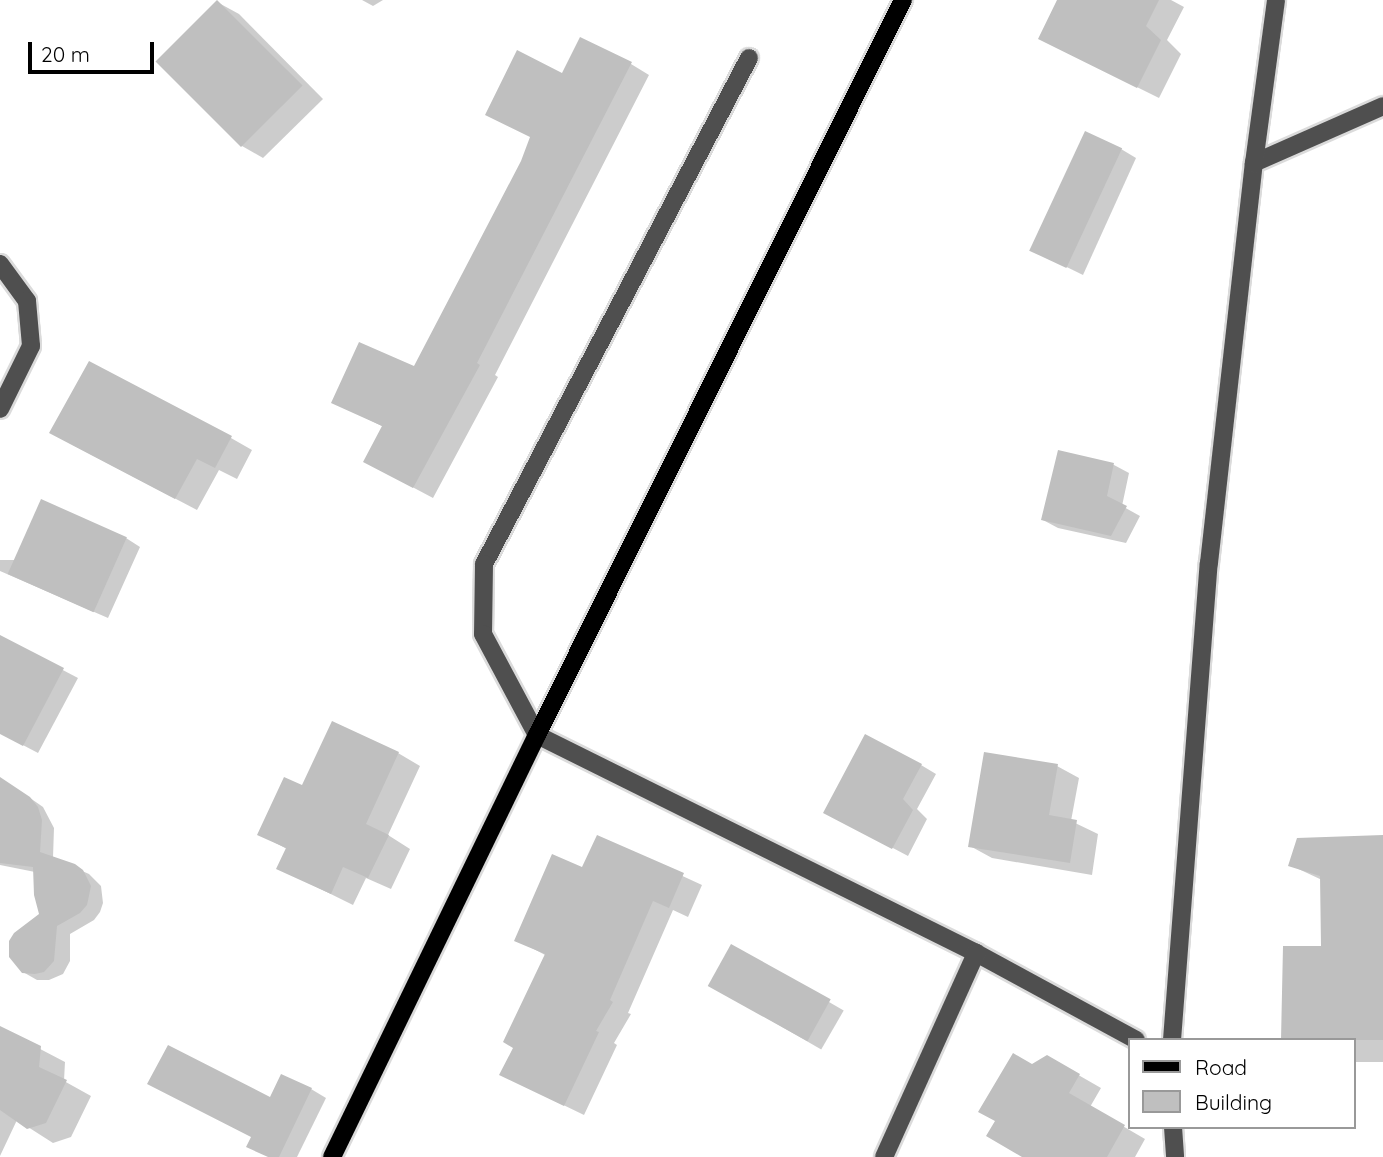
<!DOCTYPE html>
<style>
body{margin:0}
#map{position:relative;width:1383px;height:1157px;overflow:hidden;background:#fff;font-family:Quicksand,sans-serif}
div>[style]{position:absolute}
.shadow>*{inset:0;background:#0003;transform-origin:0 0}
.building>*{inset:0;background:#bfbfbf;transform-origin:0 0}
.roads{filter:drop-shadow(2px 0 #dbdbdb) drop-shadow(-2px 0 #dbdbdb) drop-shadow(0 2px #dbdbdb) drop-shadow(0 -2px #dbdbdb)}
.minor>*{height:18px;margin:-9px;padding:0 9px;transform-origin:9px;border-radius:9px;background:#4f4f4f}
.major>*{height:18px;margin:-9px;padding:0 9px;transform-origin:9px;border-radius:9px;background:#000}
span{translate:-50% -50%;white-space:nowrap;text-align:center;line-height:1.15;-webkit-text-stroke:5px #fff;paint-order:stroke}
.legend{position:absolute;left:1128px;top:1038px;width:228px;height:91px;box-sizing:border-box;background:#fff;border:2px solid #999;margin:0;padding:9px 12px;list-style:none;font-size:21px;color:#000}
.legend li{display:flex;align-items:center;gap:14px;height:35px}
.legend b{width:35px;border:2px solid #999}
.scale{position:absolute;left:28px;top:42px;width:126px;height:32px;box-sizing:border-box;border:4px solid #000;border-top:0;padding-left:9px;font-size:21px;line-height:24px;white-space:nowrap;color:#000;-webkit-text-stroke:5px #fff;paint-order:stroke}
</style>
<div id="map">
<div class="shadow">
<div style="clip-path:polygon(362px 0,383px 0,373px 6px)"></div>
<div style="clip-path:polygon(1059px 0,1171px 0,1184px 7px,1167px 40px,1181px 54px,1159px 98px,1062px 50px)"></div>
<div style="clip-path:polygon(217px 2px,239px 14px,323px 99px,263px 158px,242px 146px,157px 61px)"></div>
<div style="clip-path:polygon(631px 64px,649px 75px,495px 375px,498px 377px,433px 498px,384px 472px,384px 427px,333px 402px,415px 368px,522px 161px,563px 75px)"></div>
<div style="clip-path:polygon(1121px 149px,1136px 158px,1083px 275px,1034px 251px)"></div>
<div style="clip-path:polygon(231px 438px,252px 450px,237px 479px,219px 470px,197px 510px,73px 445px)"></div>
<div style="clip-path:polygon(1059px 452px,1114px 465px,1129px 473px,1122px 506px,1140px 516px,1126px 543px,1058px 528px,1043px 520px)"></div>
<div style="clip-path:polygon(126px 538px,140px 547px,108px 618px,0 571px,0 560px,16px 560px)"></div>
<div style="clip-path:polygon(0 637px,78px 678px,38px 753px,0 733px)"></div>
<div style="clip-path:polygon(398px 753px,420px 766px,388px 835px,410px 849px,391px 889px,366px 878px,353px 905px,278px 868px,287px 849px,259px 834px,303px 787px)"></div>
<div style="clip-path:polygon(921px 765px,936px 774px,917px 809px,927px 819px,908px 856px,840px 820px)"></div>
<div style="clip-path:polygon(1057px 766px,1079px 778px,1071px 821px,1098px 834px,1092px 875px,992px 858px,970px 846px)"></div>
<div style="clip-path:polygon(0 786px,20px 791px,43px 807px,54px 828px,53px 858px,89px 874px,101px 886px,103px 903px,100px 912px,94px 920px,70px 934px,70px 961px,63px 974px,49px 980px,37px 980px,23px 972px,41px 914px,35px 872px,0 865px)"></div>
<div style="clip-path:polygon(598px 837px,702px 885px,688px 917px,673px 910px,628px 1013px,631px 1014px,614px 1043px,617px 1045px,584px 1115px,501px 1075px,515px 1047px,547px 956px,517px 940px,583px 869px)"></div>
<div style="clip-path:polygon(1383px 837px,1383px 1062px,1353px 1062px,1353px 1040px,1323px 948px,1322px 880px,1290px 865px)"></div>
<div style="left:732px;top:946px;width:129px;height:45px;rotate:30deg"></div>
<div style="clip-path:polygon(0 1028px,65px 1062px,64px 1081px,91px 1096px,71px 1137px,53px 1143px,17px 1120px,0 1156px)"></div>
<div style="clip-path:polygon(1047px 1057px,1101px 1088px,1090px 1107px,1145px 1139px,1135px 1157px,1026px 1157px,1033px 1066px)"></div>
<div style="clip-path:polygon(311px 1089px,326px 1098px,297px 1157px,269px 1157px,253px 1138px,271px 1099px)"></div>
</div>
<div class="building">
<div style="left:217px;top:0;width:121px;height:87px;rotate:45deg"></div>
<div style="clip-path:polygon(1057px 0,1159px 0,1146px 26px,1161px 40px,1137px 88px,1038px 39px)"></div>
<div style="clip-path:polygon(580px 37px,632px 62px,477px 363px,480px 365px,413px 488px,363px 462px,382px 426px,331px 403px,359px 342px,414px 366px,521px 161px,530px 137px,485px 115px,517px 50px,562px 73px)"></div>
<div style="left:1085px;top:131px;width:41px;height:132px;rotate:25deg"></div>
<div style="clip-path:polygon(89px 361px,232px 436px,215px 468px,197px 459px,175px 499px,49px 433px)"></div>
<div style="clip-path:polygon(1058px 450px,1114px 463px,1107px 496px,1127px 506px,1111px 536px,1041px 520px)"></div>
<div style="left:41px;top:499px;width:94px;height:82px;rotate:24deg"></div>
<div style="clip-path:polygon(0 635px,64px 668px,23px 746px,0 734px)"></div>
<div style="clip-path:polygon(332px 721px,399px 752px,366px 824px,389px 835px,368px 878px,343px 867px,331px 894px,276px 869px,286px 848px,257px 835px,284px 777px,302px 785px)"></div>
<div style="clip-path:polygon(865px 734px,922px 764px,903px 799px,913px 810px,892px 849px,823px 813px)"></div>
<div style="clip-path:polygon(984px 752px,1058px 764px,1049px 815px,1077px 820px,1070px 863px,968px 847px)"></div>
<div style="clip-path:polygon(0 777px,30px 797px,38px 807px,42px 820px,40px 852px,75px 864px,83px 870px,91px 886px,87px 905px,80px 913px,57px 926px,54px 961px,44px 972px,35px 974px,22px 973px,9px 957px,9px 941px,14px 933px,39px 914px,34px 895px,33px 867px,0 863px)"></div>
<div style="clip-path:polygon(597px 835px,684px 873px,669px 908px,653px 901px,610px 1000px,613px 1002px,596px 1031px,599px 1032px,564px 1106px,499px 1075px,513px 1048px,503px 1042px,545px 954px,514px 941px,552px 854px,582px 867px)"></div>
<div style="clip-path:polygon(1383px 835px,1383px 1040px,1281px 1040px,1283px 946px,1321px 946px,1320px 876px,1288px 866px,1297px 838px)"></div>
<div style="left:731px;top:944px;width:114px;height:48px;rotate:29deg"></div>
<div style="clip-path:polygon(0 1026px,41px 1046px,39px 1067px,67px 1080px,46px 1123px,27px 1129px,0 1110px)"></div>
<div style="clip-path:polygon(168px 1045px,270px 1097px,281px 1074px,312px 1088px,279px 1157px,268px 1157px,246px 1147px,251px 1137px,147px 1084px)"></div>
<div style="clip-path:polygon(1013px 1053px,1032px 1064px,1047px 1055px,1080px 1074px,1069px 1093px,1125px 1125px,1107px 1157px,1022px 1157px,986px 1136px,995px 1121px,978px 1112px)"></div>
</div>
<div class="roads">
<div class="minor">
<div style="left:749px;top:58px;width:571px;rotate:117.64deg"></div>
<div style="left:484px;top:564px;width:70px;rotate:90.8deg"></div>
<div style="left:483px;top:634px;width:115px;rotate:61.9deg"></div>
<div style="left:537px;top:735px;width:490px;rotate:26.4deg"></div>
<div style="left:976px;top:953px;width:182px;rotate:28.5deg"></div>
<div style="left:1254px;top:163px;width:141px;rotate:-23.8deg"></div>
<div style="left:0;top:264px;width:46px;rotate:53.9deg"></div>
<div style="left:27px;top:301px;width:45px;rotate:84.9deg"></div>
<div style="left:31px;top:346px;width:70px;rotate:116.2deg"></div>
<div style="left:1172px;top:1040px;width:478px;rotate:-85.6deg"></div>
<div style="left:1209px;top:563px;width:403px;rotate:-83.6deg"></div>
<div style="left:1254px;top:163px;width:164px;rotate:-82.3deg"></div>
<div style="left:1173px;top:1127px;width:30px;rotate:86deg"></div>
<div style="left:884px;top:1157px;width:224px;rotate:-65.7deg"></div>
</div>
<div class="major">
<div style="left:332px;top:1157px;width:469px;rotate:-64.1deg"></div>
<div style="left:537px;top:735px;width:821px;rotate:-63.53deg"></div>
</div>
</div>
<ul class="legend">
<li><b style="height:9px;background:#000"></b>Road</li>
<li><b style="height:19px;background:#bfbfbf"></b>Building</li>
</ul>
<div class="scale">20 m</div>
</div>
